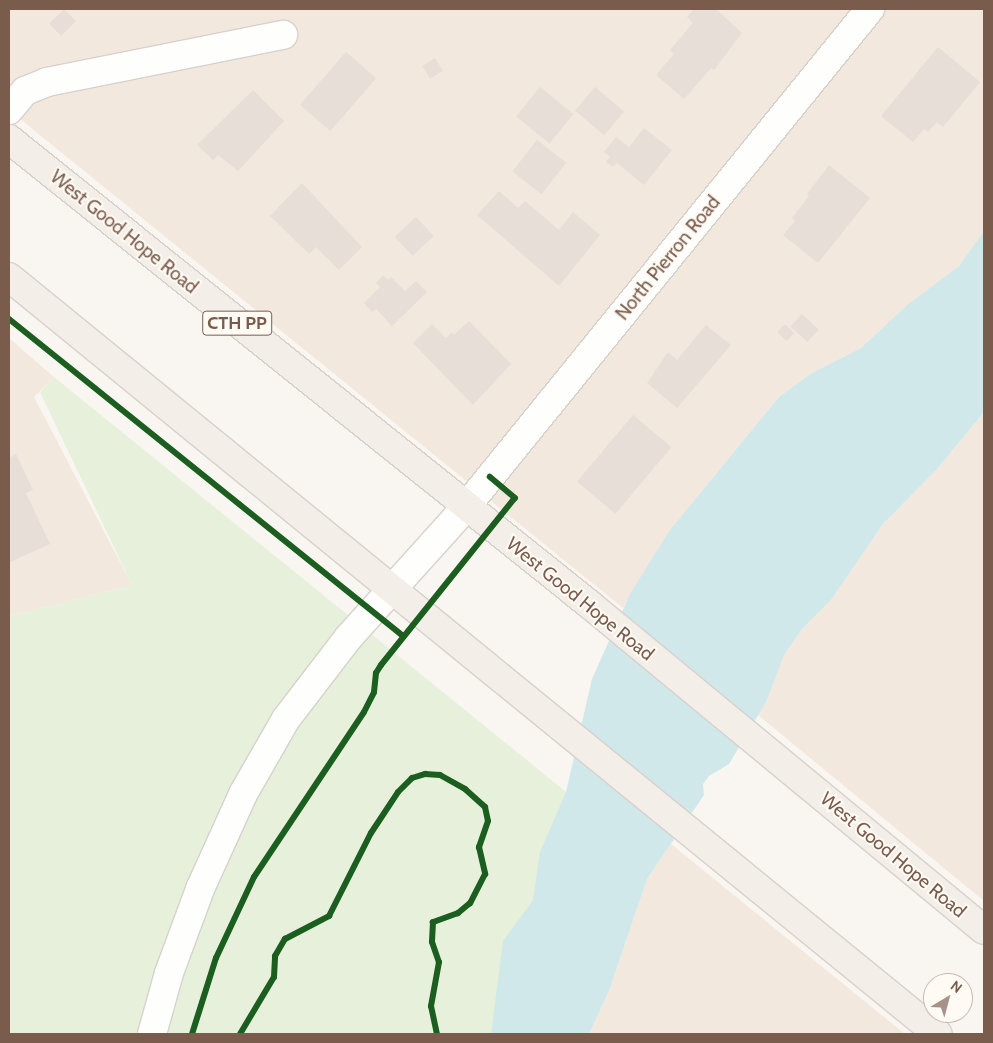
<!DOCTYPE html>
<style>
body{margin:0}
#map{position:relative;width:993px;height:1043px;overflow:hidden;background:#f9f5f0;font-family:Cabin,sans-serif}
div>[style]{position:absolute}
.residential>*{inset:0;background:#f2e8de}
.green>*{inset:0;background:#e7f0db}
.water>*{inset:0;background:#d0e8ea}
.building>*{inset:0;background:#e6ded7;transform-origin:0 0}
.roads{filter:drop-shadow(1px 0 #d7d1cb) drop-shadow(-1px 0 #d7d1cb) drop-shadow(0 1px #d7d1cb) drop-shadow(0 -1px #d7d1cb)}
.minor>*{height:28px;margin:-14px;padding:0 14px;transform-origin:14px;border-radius:14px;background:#fefefd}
.major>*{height:28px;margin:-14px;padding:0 14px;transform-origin:14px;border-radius:14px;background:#f3eee8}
.cycleway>*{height:6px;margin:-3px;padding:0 3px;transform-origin:3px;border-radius:3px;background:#1b5e20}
span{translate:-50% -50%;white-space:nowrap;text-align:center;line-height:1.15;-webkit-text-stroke:4px #fffaf3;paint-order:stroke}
.shield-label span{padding:1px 4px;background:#fffaf3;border:1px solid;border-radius:4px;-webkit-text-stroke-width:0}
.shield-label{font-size:18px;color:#7a5c4d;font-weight:700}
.street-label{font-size:19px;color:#7a5c4d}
.frame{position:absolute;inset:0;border:10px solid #7a5c4d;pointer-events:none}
.north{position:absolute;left:923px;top:973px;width:50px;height:50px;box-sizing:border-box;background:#fffaf3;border:1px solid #cabbb1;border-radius:50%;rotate:37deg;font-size:14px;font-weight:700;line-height:20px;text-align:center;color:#7a5c4d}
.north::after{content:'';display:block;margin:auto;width:18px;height:22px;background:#a69286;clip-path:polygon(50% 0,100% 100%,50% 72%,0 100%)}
</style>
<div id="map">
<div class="residential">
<div style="clip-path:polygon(9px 9px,984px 9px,984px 231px,959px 266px,907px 305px,861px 348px,810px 374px,779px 397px,669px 531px,623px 608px,9px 110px)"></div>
<div style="clip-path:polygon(9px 338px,54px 377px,34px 397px,132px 585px,9px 616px)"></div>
<div style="clip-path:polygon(984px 412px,984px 901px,758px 715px,784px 655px,802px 629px,831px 600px,883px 524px,937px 469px)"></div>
<div style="clip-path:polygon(671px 844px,905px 1034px,589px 1034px,609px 991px,647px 879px)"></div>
</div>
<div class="green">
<div style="clip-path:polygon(54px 377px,618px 834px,552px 1034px,9px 1034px,9px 616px,132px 585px,40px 392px)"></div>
</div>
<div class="water">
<div style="clip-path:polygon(984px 231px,984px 412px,937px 469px,883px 524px,831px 600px,802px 629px,784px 655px,766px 702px,729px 764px,709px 776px,703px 784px,704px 795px,647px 879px,609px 991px,589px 1034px,491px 1034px,503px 941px,533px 900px,540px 852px,566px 792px,592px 679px,630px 594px,669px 531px,779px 397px,810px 374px,861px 348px,907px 305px,959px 266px)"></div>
</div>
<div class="building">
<div style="left:64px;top:9px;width:17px;height:21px;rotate:45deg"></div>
<div style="clip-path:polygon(694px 9px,716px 9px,742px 33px,714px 70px,711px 68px,684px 99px,656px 75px,674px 54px,670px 50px,693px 23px,687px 17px)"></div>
<div style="clip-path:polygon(938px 47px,980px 82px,943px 127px,937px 122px,928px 132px,924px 129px,913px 142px,881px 116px)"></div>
<div style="left:346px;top:52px;width:40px;height:70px;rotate:41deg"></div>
<div style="left:435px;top:58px;width:15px;height:15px;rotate:58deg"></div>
<div style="left:540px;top:87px;width:43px;height:38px;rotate:39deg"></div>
<div style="left:595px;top:87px;width:38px;height:31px;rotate:40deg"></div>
<div style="clip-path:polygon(253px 90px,284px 121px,238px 171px,218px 155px,213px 160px,197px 145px)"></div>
<div style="clip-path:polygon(644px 128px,672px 150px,644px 185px,617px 163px,613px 167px,606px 162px,610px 157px,604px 152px,616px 137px,629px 147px)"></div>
<div style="left:537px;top:140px;width:37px;height:40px;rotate:38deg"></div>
<div style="clip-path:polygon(829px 165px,870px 198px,818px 263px,783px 235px,795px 221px,792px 218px,809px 196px,807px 194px)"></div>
<div style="clip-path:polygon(302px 183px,362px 247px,339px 270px,316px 247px,309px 254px,270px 216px)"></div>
<div style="clip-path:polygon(499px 191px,518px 208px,525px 201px,559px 230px,573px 212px,600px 235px,559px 286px,477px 215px)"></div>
<div style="left:416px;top:217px;width:26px;height:29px;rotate:47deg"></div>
<div style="clip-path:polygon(383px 275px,388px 280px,391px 277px,405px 291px,416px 281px,427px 292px,392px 326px,376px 309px,372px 312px,364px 303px,380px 287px,376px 283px)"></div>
<div style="left:802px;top:314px;width:23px;height:17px;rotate:43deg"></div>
<div style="clip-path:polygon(469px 321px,511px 364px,473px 405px,413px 343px,432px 324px,446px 338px,452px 332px,454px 335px)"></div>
<div style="left:785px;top:324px;width:13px;height:11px;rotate:45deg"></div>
<div style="clip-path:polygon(706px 325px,731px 345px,677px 408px,647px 383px,668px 352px,677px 360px)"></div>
<div style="left:633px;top:415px;width:50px;height:87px;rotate:40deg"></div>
<div style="clip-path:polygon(16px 454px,33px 490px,26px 493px,50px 544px,10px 562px,9px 458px)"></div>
</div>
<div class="roads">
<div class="minor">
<div style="left:9px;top:110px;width:25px;rotate:-50deg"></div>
<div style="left:25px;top:91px;width:24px;rotate:-22deg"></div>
<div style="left:47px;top:82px;width:241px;rotate:-11.3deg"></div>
<div style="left:152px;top:1034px;width:63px;rotate:-74.4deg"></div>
<div style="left:169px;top:973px;width:90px;rotate:-69.7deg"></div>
<div style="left:200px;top:889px;width:104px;rotate:-65.6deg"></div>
<div style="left:243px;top:794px;width:86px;rotate:-60.2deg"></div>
<div style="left:286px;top:719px;width:103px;rotate:-52.5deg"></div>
<div style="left:349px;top:637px;width:173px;rotate:-48deg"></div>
<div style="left:465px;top:508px;width:643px;rotate:-50.94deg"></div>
</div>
<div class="major">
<div style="left:9px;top:139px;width:743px;rotate:38.72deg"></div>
<div style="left:589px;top:604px;width:512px;rotate:39.53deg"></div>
<div style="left:9px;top:277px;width:1198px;rotate:39.18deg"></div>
</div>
</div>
<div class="cycleway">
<div style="left:9px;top:319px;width:506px;rotate:38.82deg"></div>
<div style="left:192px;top:1034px;width:80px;rotate:-72.5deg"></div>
<div style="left:216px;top:958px;width:89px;rotate:-64.9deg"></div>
<div style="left:254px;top:877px;width:198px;rotate:-56.3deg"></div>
<div style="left:364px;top:712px;width:22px;rotate:-63deg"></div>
<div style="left:374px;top:692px;width:19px;rotate:-84deg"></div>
<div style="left:376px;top:673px;width:9px;rotate:-58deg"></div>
<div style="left:381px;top:665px;width:214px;rotate:-51.3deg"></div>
<div style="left:515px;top:498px;width:33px;rotate:-140deg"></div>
<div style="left:240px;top:1034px;width:66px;rotate:-59.2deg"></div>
<div style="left:274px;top:977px;width:21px;rotate:-87deg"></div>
<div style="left:275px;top:956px;width:20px;rotate:-60deg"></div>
<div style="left:285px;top:939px;width:50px;rotate:-27.6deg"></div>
<div style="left:329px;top:916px;width:93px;rotate:-63.2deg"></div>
<div style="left:371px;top:833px;width:49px;rotate:-56.6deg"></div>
<div style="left:398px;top:792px;width:20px;rotate:-45deg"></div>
<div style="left:412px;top:778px;width:14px;rotate:-17deg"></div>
<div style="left:425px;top:774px;width:15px;rotate:4deg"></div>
<div style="left:440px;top:775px;width:29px;rotate:29deg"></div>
<div style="left:465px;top:789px;width:27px;rotate:42deg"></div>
<div style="left:485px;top:807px;width:14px;rotate:78deg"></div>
<div style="left:488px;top:821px;width:28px;rotate:109deg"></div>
<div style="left:479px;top:847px;width:28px;rotate:77deg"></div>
<div style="left:485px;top:874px;width:33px;rotate:117deg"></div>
<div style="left:470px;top:903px;width:16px;rotate:140deg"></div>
<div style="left:458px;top:913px;width:27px;rotate:160deg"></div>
<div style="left:433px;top:922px;width:20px;rotate:93deg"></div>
<div style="left:432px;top:942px;width:21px;rotate:71deg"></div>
<div style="left:439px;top:962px;width:45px;rotate:100.3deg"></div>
<div style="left:431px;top:1006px;width:29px;rotate:78deg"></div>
</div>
<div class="shield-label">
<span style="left:237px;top:323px">CTH PP</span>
</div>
<div class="street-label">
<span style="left:124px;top:232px;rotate:39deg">West Good Hope Road</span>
<span style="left:668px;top:258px;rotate:-51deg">North Pierron Road</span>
<span style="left:580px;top:599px;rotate:39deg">West Good Hope Road</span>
<span style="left:893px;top:855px;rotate:40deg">West Good Hope Road</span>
</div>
<div class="frame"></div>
<div class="north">N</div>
</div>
